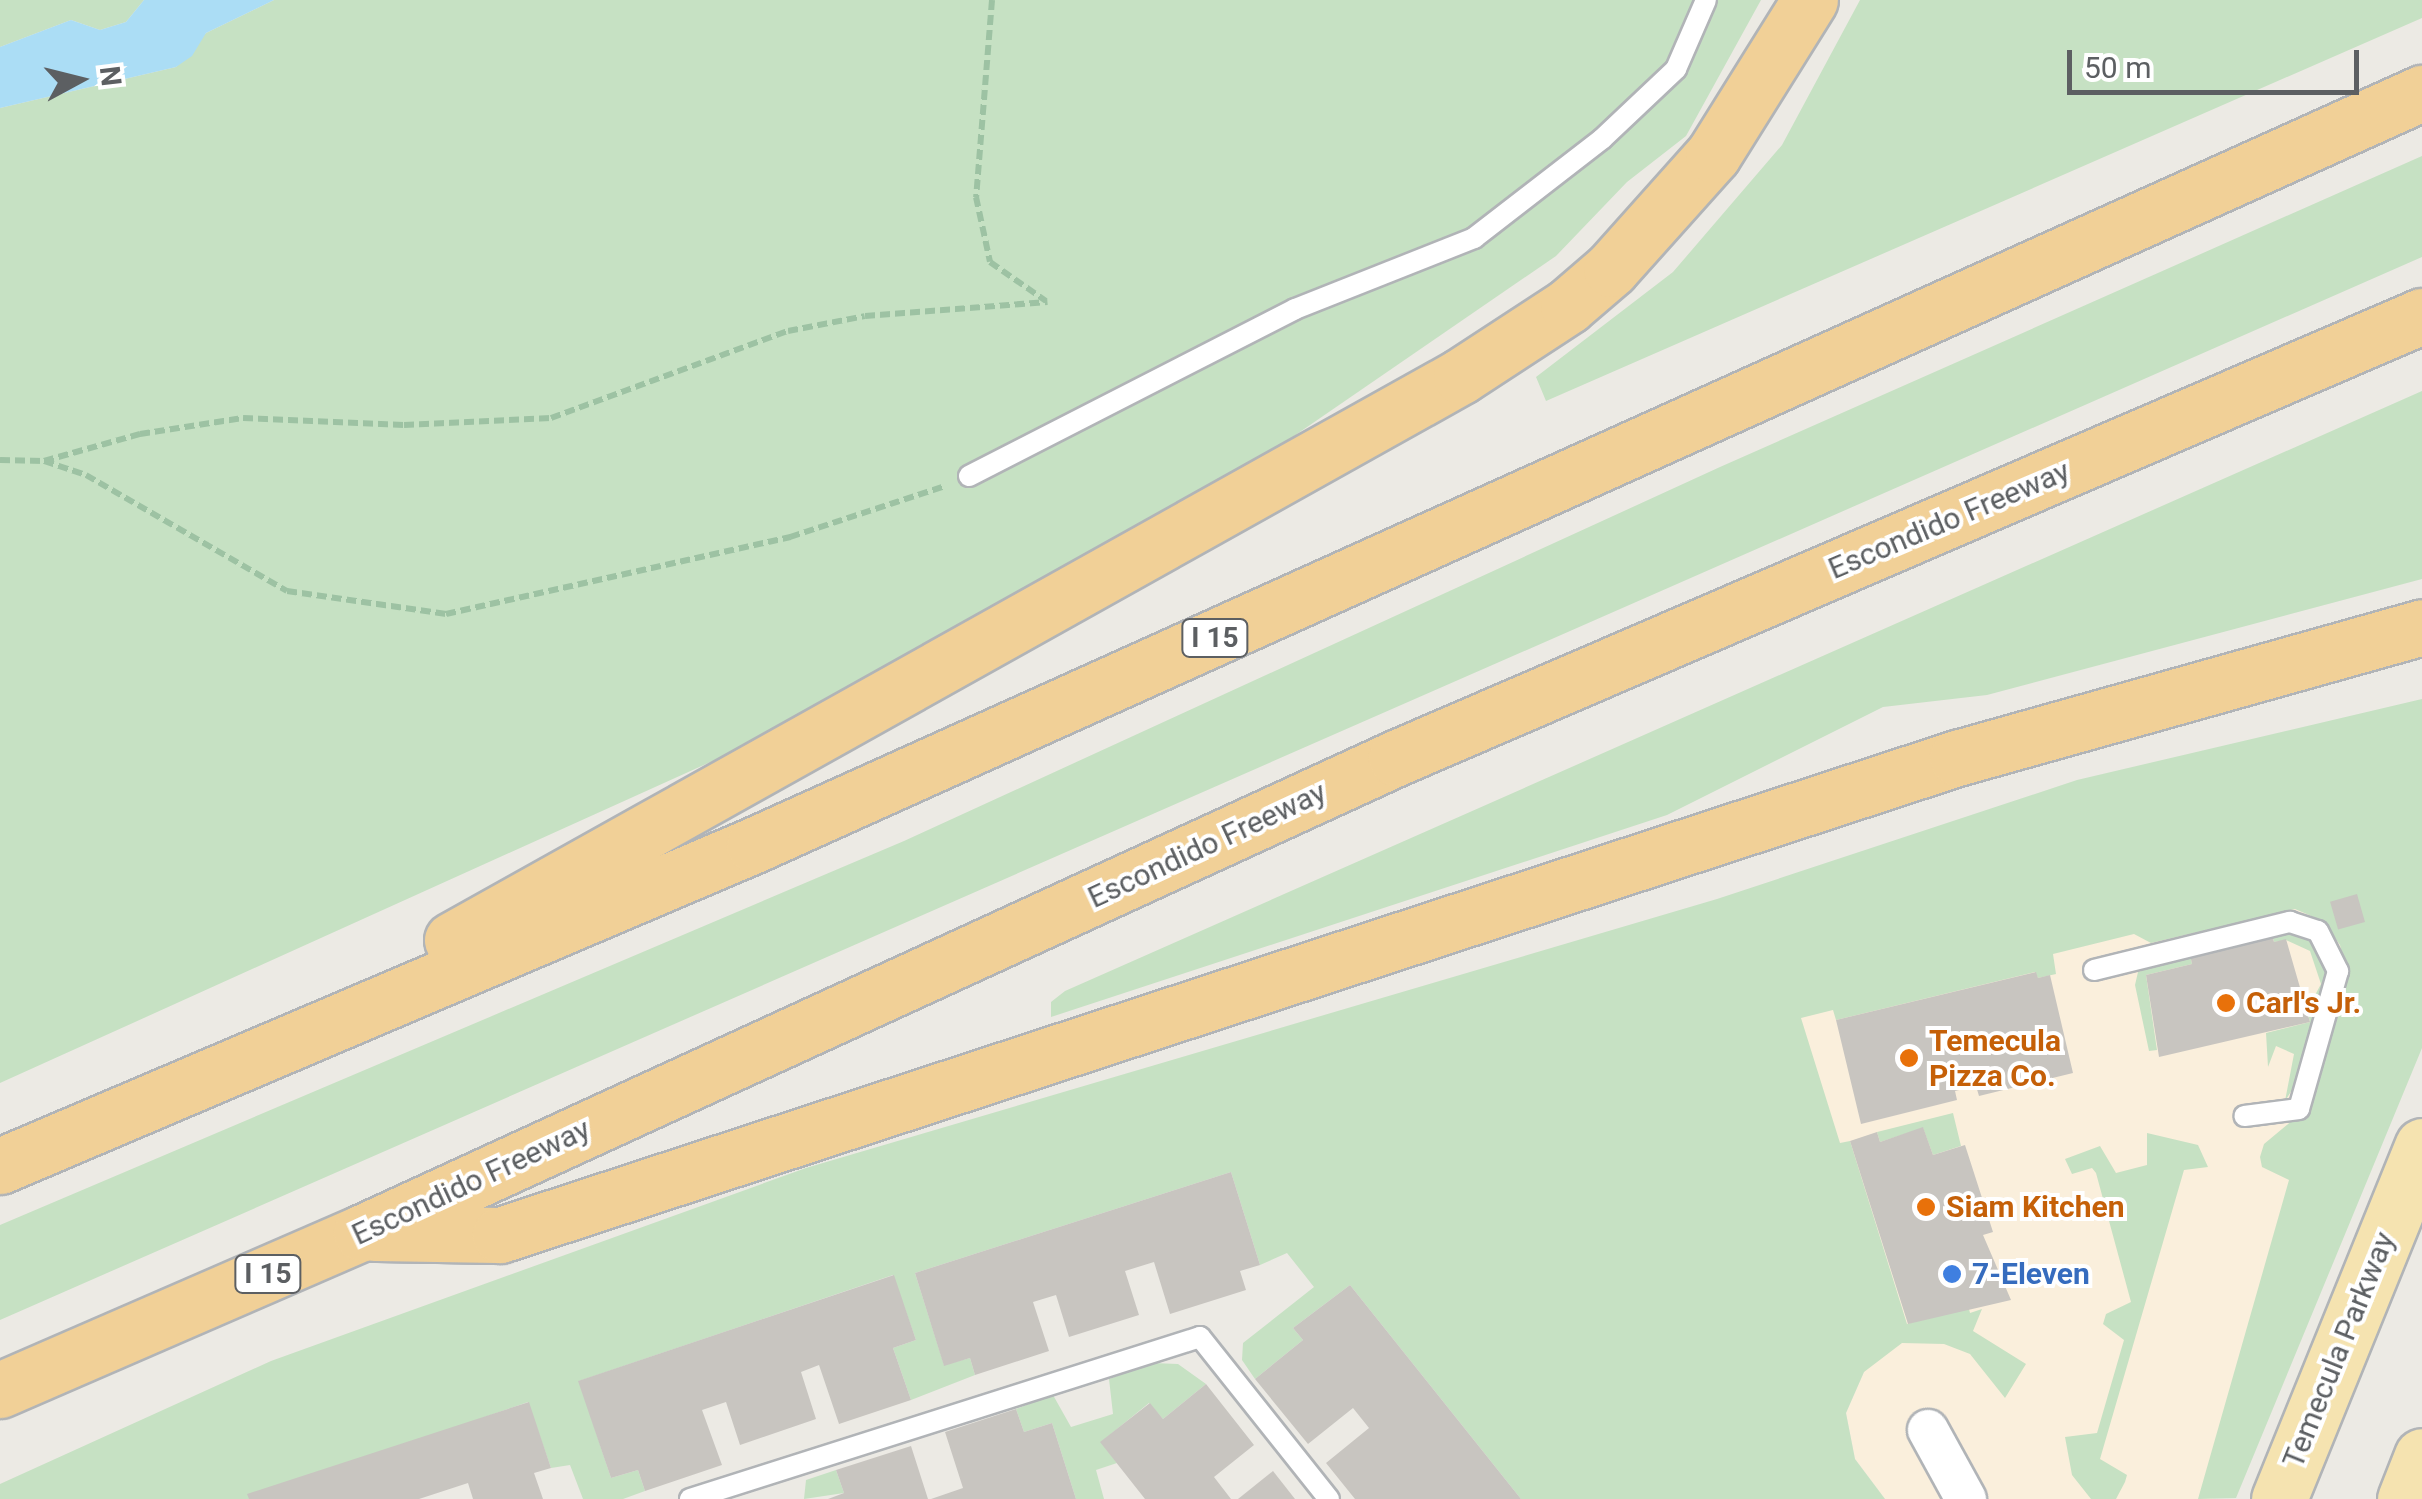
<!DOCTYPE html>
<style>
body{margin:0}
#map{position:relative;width:2422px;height:1499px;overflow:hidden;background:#eceae4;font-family:Roboto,sans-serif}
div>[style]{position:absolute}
.commercial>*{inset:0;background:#faefdc}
.green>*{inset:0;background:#c6e1c3}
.water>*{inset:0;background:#abddf5}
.building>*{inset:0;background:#c8c5c0;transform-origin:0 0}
.path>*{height:6px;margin-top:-3px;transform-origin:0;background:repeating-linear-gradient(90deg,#9dc2a3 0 10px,transparent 0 15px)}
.roads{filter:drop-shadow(2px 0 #b1b4b7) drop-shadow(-2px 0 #b1b4b7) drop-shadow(0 2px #b1b4b7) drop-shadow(0 -2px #b1b4b7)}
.service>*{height:20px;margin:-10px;padding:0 10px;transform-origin:10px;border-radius:10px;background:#fff}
.minor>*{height:40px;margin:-20px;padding:0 20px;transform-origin:20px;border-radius:20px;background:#fff}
.primary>*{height:55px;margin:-27.5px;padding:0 27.5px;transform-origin:27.5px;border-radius:27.5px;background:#f5e3b0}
.motorway>*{height:55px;margin:-27.5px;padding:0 27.5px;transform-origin:27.5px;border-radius:27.5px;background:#f1d097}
.dots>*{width:28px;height:28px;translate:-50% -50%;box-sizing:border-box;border:5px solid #fff;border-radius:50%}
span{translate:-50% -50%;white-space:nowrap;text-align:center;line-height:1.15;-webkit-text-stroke:8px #fff;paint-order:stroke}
.shield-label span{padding:2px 8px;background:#fff;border:2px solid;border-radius:8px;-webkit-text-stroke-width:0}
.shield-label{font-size:28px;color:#5c5f62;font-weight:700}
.street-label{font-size:30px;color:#5c5f62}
.food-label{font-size:30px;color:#c56008;font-weight:700}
.left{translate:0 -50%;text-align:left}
.shop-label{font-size:30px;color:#366cbe;font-weight:700}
.north{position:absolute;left:30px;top:30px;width:100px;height:100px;-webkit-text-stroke:8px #fff;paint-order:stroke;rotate:83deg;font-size:28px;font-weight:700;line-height:40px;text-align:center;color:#5c5f62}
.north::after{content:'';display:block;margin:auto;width:35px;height:45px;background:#5c5f62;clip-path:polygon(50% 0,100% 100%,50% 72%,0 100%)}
.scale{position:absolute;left:2067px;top:50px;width:292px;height:45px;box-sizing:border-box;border:5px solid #5c5f62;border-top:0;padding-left:12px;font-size:30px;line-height:35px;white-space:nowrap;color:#5c5f62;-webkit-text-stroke:8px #fff;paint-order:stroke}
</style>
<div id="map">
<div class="commercial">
<div style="clip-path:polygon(2394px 862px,2213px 1499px,1885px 1499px,1855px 1459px,1846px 1413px,1864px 1372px,1790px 1011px)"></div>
</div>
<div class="green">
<div style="clip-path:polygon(0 0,144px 0,126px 22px,100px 30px,71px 20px,0 47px)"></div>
<div style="clip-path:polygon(274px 0,1761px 0,1686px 136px,1627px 182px,1556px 256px,1256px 462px,737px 750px,0 1083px,0 108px,176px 67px,206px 33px)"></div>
<div style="clip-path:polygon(1860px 0,2422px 0,2422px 18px,1546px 401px,1536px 377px,1673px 272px,1782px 145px)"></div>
<div style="clip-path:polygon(2422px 156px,2422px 257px,0 1320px,0 1225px,904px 841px,1720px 467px)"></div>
<div style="clip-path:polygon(2422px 391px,2422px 579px,1987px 695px,1883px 707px,1667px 815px,1051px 1017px,1051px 1002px,1065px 991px)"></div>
<div style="clip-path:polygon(2422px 699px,2422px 1048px,2236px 1498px,2198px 1499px,2289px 1180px,2262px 1167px,2260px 1157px,2264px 1144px,2312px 1104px,2346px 972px,2340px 945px,2323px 921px,2295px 909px,2151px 943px,2134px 934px,2053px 954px,2056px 974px,2038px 978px,2035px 972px,1836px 1020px,1833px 1010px,1801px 1018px,1840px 1143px,1850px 1141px,1907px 1324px,1968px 1305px,1970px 1313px,1982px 1309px,1973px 1331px,2026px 1364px,2005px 1398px,1970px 1354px,1944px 1344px,1902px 1343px,1864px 1372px,1846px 1413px,1855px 1459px,1885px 1499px,1521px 1499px,1350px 1285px,1293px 1328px,1303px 1340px,1255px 1379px,1242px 1360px,1243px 1343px,1314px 1287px,1287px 1253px,1260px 1265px,1231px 1172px,915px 1273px,944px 1365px,970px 1358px,975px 1375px,911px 1400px,893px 1348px,916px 1340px,893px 1275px,579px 1381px,611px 1478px,638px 1470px,645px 1491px,623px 1499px,583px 1499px,570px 1465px,551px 1468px,528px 1402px,249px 1499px,0 1499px,0 1484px,271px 1361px,806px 1168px,1717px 899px,2077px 780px)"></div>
<div style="clip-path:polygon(2292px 931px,2319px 945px,2328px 974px,2297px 1082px,2285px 1101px,2294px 1054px,2276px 1046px,2268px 1067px,2266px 1033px,2310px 1022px,2307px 1010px,2321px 984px,2310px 951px,2286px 940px,2274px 942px,2272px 935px)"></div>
<div style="clip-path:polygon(2190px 955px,2192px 964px,2146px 975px,2157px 1050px,2149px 1051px,2135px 985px,2138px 972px)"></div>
<div style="clip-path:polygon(1953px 1113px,1961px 1146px,1933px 1155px,1923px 1128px,1880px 1142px,1877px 1132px)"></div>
<div style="clip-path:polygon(2147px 1133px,2198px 1145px,2208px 1167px,2184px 1170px,2100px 1459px,2127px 1475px,2125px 1482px,2116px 1499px,2091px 1499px,2072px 1475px,2065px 1437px,2097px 1433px,2124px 1340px,2103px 1324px,2106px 1314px,2131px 1302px,2096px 1173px,2092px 1168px,2072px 1174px,2065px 1159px,2100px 1146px,2116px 1173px,2147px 1165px)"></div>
<div style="clip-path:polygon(1153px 1363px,1178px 1364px,1206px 1384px,1163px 1419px,1149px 1403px,1101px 1442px,1117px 1463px,1096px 1470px,1104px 1499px,1076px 1499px,1052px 1423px,1024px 1432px,1016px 1409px,1053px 1395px,1071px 1427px,1113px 1414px,1109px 1379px)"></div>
<div style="clip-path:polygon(836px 1470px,844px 1493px,804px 1499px,806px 1480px)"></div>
</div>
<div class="water">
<div style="clip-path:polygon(144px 0,274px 0,206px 33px,192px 56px,176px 67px,0 108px,0 47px,71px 20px,100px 30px,126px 22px)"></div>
</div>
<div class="building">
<div style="left:2357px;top:894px;width:29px;height:28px;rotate:74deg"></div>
<div style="clip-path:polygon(2272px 935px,2274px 942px,2286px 939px,2310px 1022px,2159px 1057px,2146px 975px,2192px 964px,2190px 955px)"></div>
<div style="clip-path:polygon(2036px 972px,2038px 978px,2050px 975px,2073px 1073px,1979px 1096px,1976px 1086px,1955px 1091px,1957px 1100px,1861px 1124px,1836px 1020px)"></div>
<div style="clip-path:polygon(1923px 1127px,1933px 1155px,1965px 1145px,1993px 1232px,1983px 1235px,2011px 1300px,1908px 1324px,1850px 1141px,1877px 1132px,1880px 1142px)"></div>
<div style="clip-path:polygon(1231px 1172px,1260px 1265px,1240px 1271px,1246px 1290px,1170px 1314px,1154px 1262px,1125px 1271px,1139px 1315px,1069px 1337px,1056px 1295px,1033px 1302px,1049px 1351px,975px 1375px,970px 1358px,944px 1366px,915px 1273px)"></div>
<div style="clip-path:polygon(894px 1275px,916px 1340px,893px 1348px,911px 1400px,839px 1424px,819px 1365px,801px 1372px,816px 1419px,740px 1445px,726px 1402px,702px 1410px,722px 1465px,645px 1491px,638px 1470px,611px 1478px,578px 1381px)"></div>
<div style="clip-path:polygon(1350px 1285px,1521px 1499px,1355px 1499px,1326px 1463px,1369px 1428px,1353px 1408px,1308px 1444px,1255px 1379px,1303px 1340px,1293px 1328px)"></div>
<div style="clip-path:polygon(1206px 1384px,1254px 1445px,1214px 1477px,1231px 1499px,1145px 1499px,1100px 1442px,1150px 1403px,1163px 1419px)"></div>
<div style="clip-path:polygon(529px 1402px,551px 1468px,534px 1473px,543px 1499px,473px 1499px,468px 1483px,419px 1499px,249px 1499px,247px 1494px)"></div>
<div style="clip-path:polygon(1016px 1409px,1024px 1432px,1052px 1423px,1076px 1499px,931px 1499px,963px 1488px,945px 1432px)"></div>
<div style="clip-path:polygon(911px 1446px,928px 1499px,828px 1499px,844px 1493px,836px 1470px)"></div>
<div style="clip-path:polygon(1273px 1471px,1295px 1499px,1238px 1499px)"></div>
</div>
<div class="path">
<div style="left:992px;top:0;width:198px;rotate:94.6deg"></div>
<div style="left:976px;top:197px;width:66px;rotate:77.8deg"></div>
<div style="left:990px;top:262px;width:68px;rotate:34.9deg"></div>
<div style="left:0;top:460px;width:44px;rotate:1.3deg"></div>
<div style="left:44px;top:461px;width:44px;rotate:18.4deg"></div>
<div style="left:86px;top:475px;width:232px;rotate:30deg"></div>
<div style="left:287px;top:591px;width:161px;rotate:8.2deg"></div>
<div style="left:446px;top:614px;width:353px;rotate:-12.6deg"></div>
<div style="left:790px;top:537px;width:163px;rotate:-18.2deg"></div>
<div style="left:44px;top:461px;width:100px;rotate:-15.7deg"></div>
<div style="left:140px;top:434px;width:104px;rotate:-8.8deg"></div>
<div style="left:243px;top:418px;width:161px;rotate:2.5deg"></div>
<div style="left:404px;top:425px;width:147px;rotate:-2.7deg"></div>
<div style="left:551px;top:418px;width:252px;rotate:-20.2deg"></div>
<div style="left:788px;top:331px;width:78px;rotate:-11deg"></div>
<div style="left:865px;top:316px;width:183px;rotate:-4.4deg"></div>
</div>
<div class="roads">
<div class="service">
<div style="left:969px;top:476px;width:366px;rotate:-27.1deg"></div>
<div style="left:1295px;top:309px;width:193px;rotate:-21.6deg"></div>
<div style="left:1474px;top:238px;width:162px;rotate:-37.7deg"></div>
<div style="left:1602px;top:139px;width:102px;rotate:-43.4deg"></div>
<div style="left:1676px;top:69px;width:75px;rotate:-66.5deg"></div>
<div style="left:2094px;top:970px;width:202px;rotate:-13.8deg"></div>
<div style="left:2290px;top:922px;width:29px;rotate:18deg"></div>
<div style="left:2318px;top:931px;width:45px;rotate:63.4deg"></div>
<div style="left:2338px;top:971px;width:143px;rotate:105.8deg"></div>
<div style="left:2299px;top:1109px;width:55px;rotate:172.7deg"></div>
<div style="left:690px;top:1499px;width:535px;rotate:-17.62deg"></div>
<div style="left:1200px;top:1337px;width:207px;rotate:51.5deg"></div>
</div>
<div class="minor">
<div style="left:1928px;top:1430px;width:79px;rotate:61.2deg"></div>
</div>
<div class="primary">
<div style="left:2279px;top:1499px;width:381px;rotate:-67.9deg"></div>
<div style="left:2405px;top:1499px;width:46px;rotate:-68.4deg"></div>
</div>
<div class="motorway">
<div style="left:452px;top:940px;width:1156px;rotate:-29.2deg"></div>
<div style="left:1461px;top:376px;width:128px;rotate:-33.2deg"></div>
<div style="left:1568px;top:306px;width:57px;rotate:-40.7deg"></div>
<div style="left:1611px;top:269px;width:153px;rotate:-48.2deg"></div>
<div style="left:1713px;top:155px;width:183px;rotate:-58deg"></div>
<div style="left:0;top:1166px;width:819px;rotate:-23.06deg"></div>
<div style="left:754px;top:845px;width:1830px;rotate:-24.27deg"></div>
<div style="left:374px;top:1233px;width:126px;rotate:0.9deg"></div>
<div style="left:500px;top:1235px;width:1533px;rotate:-18.13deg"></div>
<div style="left:1957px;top:758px;width:483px;rotate:-15.7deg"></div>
<div style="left:0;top:1390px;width:394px;rotate:-23.5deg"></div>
<div style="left:361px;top:1233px;width:1139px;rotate:-24.65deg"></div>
<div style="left:1396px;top:758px;width:1117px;rotate:-23.31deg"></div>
</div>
</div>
<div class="dots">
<div style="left:2226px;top:1003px;background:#e8710a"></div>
<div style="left:1909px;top:1058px;background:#e8710a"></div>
<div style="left:1926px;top:1207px;background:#e8710a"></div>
<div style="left:1952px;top:1274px;background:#3f7fe0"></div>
</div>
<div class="shield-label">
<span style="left:1215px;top:638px">I 15</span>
<span style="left:268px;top:1274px">I 15</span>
</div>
<div class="street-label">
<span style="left:1949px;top:520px;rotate:-23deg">Escondido Freeway</span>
<span style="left:1207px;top:845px;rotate:-25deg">Escondido Freeway</span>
<span style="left:471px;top:1182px;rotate:-25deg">Escondido Freeway</span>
<span style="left:2339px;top:1350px;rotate:-68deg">Temecula Parkway</span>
</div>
<div class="food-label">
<span class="left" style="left:2246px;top:1003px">Carl's Jr.</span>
<span class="left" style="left:1929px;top:1058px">Temecula<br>Pizza Co.</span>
<span class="left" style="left:1946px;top:1207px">Siam Kitchen</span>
</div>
<div class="shop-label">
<span class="left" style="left:1972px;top:1274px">7-Eleven</span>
</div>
<div class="north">N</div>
<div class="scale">50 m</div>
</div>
